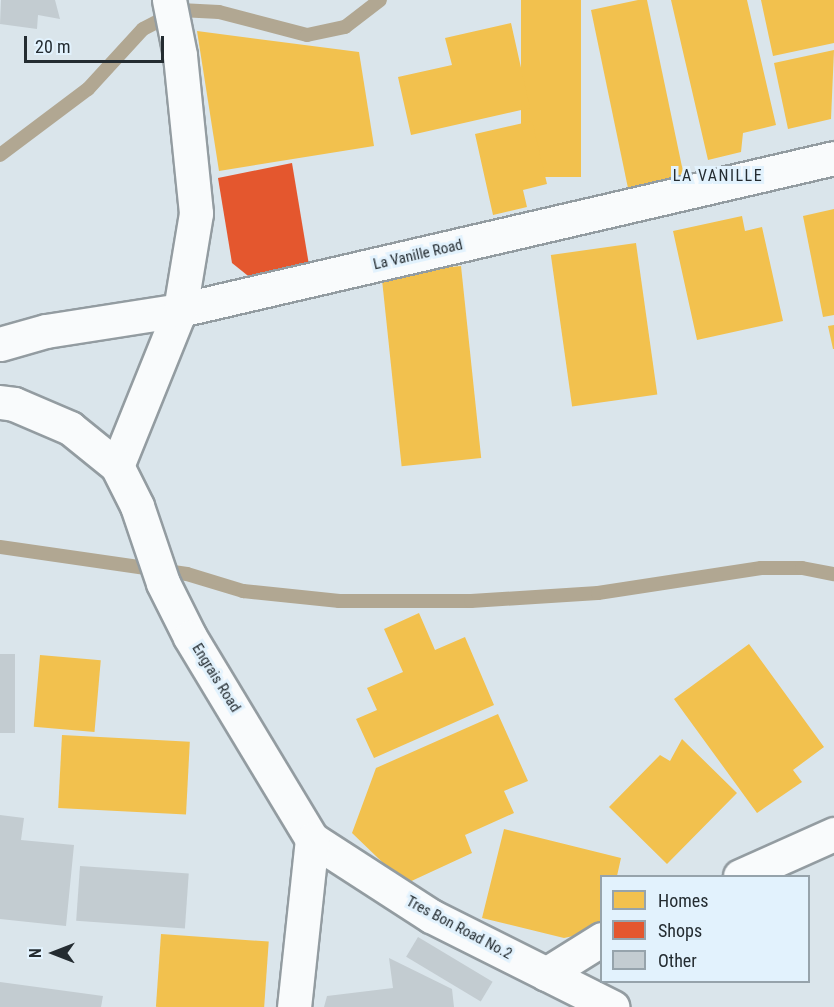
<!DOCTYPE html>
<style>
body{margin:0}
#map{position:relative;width:834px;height:1007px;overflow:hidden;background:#dae5eb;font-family:"Roboto Condensed",sans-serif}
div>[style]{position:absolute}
.homes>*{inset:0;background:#f2c14e;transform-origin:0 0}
.shops>*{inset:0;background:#e4572e}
.stream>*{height:14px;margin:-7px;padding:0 7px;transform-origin:7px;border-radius:7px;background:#b1a792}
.building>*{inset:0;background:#c3ccd1;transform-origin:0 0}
.roads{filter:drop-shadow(2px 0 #939ca1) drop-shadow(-2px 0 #939ca1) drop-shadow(0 2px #939ca1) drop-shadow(0 -2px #939ca1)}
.street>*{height:33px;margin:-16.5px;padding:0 16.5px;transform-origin:16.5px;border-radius:16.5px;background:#f9fbfc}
.secondary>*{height:33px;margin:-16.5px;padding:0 16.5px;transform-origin:16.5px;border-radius:16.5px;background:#f9fbfc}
span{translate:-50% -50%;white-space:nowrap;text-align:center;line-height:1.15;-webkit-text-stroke:6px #e2f2fd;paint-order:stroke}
.street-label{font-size:15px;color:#242c31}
.neighbourhood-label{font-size:16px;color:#242c31;letter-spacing:1.5px}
.legend{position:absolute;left:600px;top:875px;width:210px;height:108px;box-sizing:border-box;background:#e2f2fd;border:2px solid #96a3ab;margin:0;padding:8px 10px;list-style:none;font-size:18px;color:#242c31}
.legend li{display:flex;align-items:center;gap:12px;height:30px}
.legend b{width:30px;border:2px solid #96a3ab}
.north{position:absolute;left:24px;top:923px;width:60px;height:60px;-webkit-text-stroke:4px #e2f2fd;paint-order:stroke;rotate:270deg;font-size:16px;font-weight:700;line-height:24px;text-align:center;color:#242c31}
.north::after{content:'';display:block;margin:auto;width:21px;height:27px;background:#242c31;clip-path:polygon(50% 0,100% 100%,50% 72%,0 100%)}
.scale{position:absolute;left:24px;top:36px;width:140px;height:27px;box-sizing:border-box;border:3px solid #242c31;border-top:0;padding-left:8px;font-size:18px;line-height:21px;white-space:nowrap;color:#242c31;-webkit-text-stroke:4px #e2f2fd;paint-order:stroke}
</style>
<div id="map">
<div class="homes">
<div style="left:521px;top:0;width:60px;height:177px"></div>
<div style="clip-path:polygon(638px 0,647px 0,685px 181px,629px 193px,591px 10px)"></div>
<div style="clip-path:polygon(671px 0,747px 0,776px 125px,743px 133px,741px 152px,708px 160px)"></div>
<div style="clip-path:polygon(761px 0,834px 0,834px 43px,773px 56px)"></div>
<div style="clip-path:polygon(511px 23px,530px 108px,411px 135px,398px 77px,452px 65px,445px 38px)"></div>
<div style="clip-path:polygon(197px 31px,359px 52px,374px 146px,219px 171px)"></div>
<div style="clip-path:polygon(834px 50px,831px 119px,788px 129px,774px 63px)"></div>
<div style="clip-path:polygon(532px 121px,547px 184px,523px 190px,527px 207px,493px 215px,475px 134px)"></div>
<div style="clip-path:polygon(834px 209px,834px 315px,823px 317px,803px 216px)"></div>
<div style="clip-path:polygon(742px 216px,745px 231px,762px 227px,783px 321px,697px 340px,673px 231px)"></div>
<div style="left:636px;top:243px;width:153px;height:86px;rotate:82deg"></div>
<div style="left:461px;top:266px;width:193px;height:80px;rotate:84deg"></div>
<div style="clip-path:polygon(834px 325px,834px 349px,833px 349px,828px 326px)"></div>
<div style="clip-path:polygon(419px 613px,435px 650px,465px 637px,494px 705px,374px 758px,356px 719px,377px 710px,367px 688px,403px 672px,384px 629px)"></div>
<div style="clip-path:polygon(749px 644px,824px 747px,793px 770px,802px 782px,757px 813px,674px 699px)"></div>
<div style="left:40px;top:655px;width:61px;height:72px;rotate:5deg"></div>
<div style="clip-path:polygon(498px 714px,528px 781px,504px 791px,514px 813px,465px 835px,472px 853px,405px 884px,352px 833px,376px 768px)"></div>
<div style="left:62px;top:735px;width:128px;height:73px;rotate:3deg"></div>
<div style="clip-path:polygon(682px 739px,737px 793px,667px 864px,609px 807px,660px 755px,670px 761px)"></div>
<div style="clip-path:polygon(504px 829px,621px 858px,617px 876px,602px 876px,602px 930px,564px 938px,482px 918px)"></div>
<div style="left:161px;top:934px;width:108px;height:73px;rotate:4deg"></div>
</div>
<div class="shops">
<div style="clip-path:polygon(292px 163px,310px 271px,257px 283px,232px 263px,218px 178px)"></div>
</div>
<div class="stream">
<div style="left:0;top:155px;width:110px;rotate:-36.9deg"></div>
<div style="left:88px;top:89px;width:81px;rotate:-47.5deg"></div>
<div style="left:143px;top:29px;width:42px;rotate:-27.2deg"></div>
<div style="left:180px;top:10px;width:39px;rotate:3deg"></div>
<div style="left:219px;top:12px;width:91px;rotate:14.6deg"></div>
<div style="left:307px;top:35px;width:39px;rotate:-12deg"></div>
<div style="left:345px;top:27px;width:44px;rotate:-37.6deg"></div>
<div style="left:0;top:547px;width:189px;rotate:8.2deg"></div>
<div style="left:187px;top:574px;width:59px;rotate:16.9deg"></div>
<div style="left:243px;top:591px;width:97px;rotate:5.9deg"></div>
<div style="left:339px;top:601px;width:132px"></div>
<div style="left:471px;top:601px;width:127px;rotate:-3.6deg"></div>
<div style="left:598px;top:593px;width:165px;rotate:-8.7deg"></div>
<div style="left:761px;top:568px;width:41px"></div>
<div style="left:802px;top:568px;width:33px;rotate:11deg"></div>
</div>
<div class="building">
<div style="clip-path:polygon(1px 0,55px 0,60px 19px,38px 15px,37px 29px,0 24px)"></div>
<div style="left:0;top:654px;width:15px;height:79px"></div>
<div style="clip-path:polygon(0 815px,24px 818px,21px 840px,74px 845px,66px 926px,0 919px)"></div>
<div style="left:80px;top:866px;width:109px;height:55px;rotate:4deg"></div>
<div style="left:418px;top:937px;width:87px;height:23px;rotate:31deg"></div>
<div style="clip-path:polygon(389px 958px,452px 989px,454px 1007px,324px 1007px,327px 996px,393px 988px)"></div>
<div style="clip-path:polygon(0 982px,103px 996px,101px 1007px,0 1007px)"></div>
</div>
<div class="roads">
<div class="street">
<div style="left:0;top:344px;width:48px;rotate:-15.8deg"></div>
<div style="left:46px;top:331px;width:136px;rotate:-8.9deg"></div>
<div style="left:180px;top:310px;width:671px;rotate:-13.08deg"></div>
<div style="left:117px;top:466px;width:168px;rotate:-68deg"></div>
<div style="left:180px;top:310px;width:98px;rotate:-80.6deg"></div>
<div style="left:196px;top:213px;width:159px;rotate:-95.8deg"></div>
<div style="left:180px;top:55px;width:56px;rotate:-101.3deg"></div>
<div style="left:312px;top:839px;width:142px;rotate:32.9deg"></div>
<div style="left:431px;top:916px;width:203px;rotate:26.6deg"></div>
<div style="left:740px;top:876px;width:103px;rotate:-24.1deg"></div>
<div style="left:546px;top:974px;width:66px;rotate:-32deg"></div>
</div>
<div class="secondary">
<div style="left:0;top:402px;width:14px;rotate:8deg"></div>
<div style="left:14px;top:404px;width:61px;rotate:23.2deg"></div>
<div style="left:70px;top:428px;width:60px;rotate:39deg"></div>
<div style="left:117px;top:466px;width:45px;rotate:63.4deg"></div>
<div style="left:137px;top:506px;width:81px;rotate:71.3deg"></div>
<div style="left:163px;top:583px;width:60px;rotate:63.4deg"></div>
<div style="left:190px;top:637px;width:236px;rotate:58.9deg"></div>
<div style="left:312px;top:839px;width:169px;rotate:96.1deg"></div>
</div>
</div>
<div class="street-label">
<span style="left:418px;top:255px;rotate:-13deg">La Vanille Road</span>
<span style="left:216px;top:678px;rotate:58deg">Engrais Road</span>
<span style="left:459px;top:928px;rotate:28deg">Tres Bon Road No.2</span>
</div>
<div class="neighbourhood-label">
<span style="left:718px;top:176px">LA VANILLE</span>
</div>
<ul class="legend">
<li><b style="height:16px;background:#f2c14e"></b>Homes</li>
<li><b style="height:16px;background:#e4572e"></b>Shops</li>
<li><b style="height:16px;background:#c3ccd1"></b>Other</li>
</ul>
<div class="north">N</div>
<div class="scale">20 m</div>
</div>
